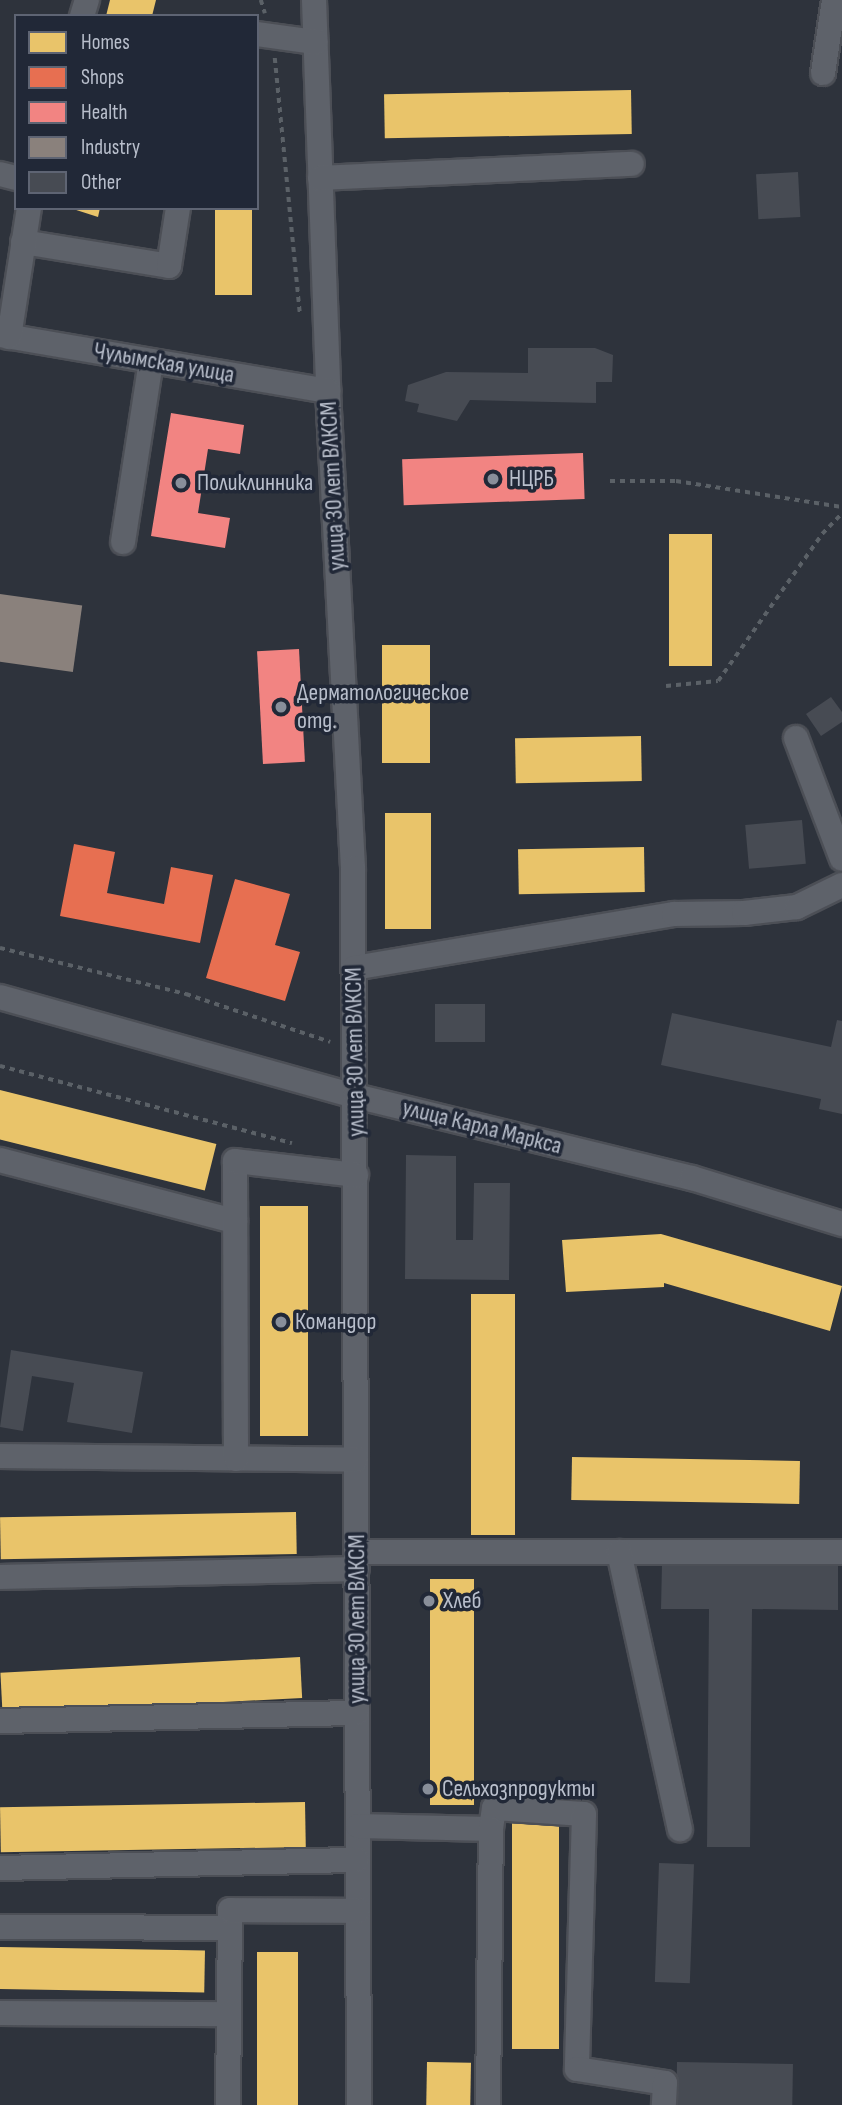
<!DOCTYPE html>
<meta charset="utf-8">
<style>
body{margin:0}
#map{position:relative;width:842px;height:2105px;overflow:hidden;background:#2e333c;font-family:"Sofia Sans Condensed",sans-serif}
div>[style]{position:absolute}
.homes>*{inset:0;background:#e9c46a;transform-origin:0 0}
.shops>*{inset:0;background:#e76f51}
.health>*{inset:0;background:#f28482;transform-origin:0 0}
.industry>*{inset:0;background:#8a817c;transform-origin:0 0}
.building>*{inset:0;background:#474b53;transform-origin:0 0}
.path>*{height:3.5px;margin-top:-1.75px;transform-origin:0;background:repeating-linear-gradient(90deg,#5b6167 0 5px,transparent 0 10px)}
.roads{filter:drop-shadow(2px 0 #4c4f56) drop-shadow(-2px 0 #4c4f56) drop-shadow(0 2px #4c4f56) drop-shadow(0 -2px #4c4f56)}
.minor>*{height:24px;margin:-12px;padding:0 12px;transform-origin:12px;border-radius:12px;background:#5e626a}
.dots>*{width:19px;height:19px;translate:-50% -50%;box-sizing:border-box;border:4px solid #212837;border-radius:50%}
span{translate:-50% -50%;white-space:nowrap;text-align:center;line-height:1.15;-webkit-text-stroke:7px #212837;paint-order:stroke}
.street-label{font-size:24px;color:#b9bfcc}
.poi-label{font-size:24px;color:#b9bfcc}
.left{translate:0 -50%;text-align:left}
.legend{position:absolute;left:14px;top:14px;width:245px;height:196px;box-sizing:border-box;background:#212837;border:2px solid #5e6473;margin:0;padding:9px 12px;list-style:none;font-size:21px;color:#b9bfcc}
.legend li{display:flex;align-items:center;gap:14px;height:35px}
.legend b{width:35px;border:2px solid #5e6473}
</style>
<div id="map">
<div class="homes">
<div style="clip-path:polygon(110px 0,156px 0,152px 16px,106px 16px)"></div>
<div style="left:631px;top:90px;width:44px;height:247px;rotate:89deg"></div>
<div style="clip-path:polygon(70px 208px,100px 208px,98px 217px)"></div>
<div style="left:215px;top:208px;width:37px;height:87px"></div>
<div style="left:669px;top:534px;width:43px;height:132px"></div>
<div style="left:430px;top:645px;width:118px;height:48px;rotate:90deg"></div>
<div style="left:641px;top:736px;width:45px;height:126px;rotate:89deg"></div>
<div style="left:385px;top:813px;width:46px;height:116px"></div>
<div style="left:644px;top:847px;width:45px;height:126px;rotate:89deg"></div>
<div style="left:0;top:1090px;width:223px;height:48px;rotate:14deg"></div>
<div style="left:260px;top:1206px;width:48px;height:230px"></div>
<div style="clip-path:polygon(661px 1234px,842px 1286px,830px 1331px,664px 1283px,664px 1287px,566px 1292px,562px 1240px)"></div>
<div style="left:471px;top:1294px;width:44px;height:241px"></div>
<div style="left:572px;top:1457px;width:228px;height:43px;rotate:1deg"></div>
<div style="left:296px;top:1512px;width:42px;height:296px;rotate:89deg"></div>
<div style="left:430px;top:1579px;width:44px;height:226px"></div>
<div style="left:300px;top:1657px;width:41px;height:300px;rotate:87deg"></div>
<div style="left:305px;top:1802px;width:45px;height:305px;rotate:89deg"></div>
<div style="left:512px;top:1823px;width:47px;height:226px"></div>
<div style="left:0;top:1947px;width:205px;height:42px;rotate:1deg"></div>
<div style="left:257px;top:1952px;width:41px;height:153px"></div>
<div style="left:427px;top:2062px;width:44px;height:43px;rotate:1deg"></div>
</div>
<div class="shops">
<div style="clip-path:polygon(74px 844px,115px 852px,107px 893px,164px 904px,171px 867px,213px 875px,200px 943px,60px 916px)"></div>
<div style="clip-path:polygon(235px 879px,290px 894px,275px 945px,300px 952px,285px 1001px,206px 978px)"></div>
</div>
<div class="health">
<div style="clip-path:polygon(171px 413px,244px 425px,240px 454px,208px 449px,198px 513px,230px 518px,225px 548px,151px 536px)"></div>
<div style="left:583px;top:453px;width:46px;height:181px;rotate:88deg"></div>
<div style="left:299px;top:649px;width:113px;height:42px;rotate:87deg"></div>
</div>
<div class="industry">
<div style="left:0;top:594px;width:83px;height:67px;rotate:8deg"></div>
</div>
<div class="building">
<div style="left:798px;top:172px;width:45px;height:42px;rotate:87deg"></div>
<div style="clip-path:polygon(528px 348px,595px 348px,613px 355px,612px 382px,596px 382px,596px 403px,470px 400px,457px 421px,417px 412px,419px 404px,405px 401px,408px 385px,446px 372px,528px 373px)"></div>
<div style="clip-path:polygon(831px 697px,842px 712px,842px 722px,821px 736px,806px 714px)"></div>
<div style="left:802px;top:820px;width:44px;height:57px;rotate:85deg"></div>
<div style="left:435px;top:1004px;width:50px;height:38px"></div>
<div style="clip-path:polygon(672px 1013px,831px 1047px,837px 1020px,842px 1021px,842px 1114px,819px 1109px,821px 1099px,661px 1065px)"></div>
<div style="clip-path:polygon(406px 1155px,456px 1156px,456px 1240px,473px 1240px,474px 1183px,510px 1183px,509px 1280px,405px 1279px)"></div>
<div style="clip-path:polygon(11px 1350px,143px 1372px,132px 1433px,67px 1422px,74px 1383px,32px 1376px,23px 1431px,0 1427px)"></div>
<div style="clip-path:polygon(662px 1563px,838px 1565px,838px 1610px,752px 1609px,750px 1847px,707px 1847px,709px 1609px,661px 1609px)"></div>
<div style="left:659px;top:1863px;width:35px;height:119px;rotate:2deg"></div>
<div style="left:677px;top:2062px;width:116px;height:43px;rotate:1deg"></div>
</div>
<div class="path">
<div style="left:261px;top:0;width:14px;rotate:73deg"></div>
<div style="left:275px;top:58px;width:258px;rotate:84.4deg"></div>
<div style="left:610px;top:481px;width:66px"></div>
<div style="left:676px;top:481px;width:168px;rotate:8.9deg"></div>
<div style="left:666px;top:686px;width:52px;rotate:-5.5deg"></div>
<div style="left:718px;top:681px;width:180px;rotate:-54.7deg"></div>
<div style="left:822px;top:534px;width:29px;rotate:-46deg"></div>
<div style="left:0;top:948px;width:192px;rotate:13.9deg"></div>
<div style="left:186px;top:994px;width:152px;rotate:18.4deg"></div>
<div style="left:0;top:1066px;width:302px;rotate:14.8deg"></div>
</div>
<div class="roads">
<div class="minor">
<div style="left:314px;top:0;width:391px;rotate:87.9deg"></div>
<div style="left:328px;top:391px;width:478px;rotate:87deg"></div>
<div style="left:353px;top:868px;width:1237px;rotate:89.72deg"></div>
<div style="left:82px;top:16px;width:17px;rotate:-73deg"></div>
<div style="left:257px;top:34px;width:59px;rotate:7.9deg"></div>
<div style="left:823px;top:73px;width:74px;rotate:-81.4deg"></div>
<div style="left:0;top:174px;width:16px;rotate:14deg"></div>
<div style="left:320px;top:178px;width:312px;rotate:-2.6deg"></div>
<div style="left:23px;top:242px;width:148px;rotate:9.3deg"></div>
<div style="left:169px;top:266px;width:59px;rotate:-81.2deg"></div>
<div style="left:0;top:335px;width:333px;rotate:9.7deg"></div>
<div style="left:9px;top:337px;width:131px;rotate:-81.2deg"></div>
<div style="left:123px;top:542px;width:183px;rotate:-81.2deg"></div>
<div style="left:796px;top:738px;width:129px;rotate:69.2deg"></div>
<div style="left:354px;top:968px;width:325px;rotate:-9.6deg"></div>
<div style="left:674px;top:914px;width:70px;rotate:-0.8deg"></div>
<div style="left:744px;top:913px;width:53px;rotate:-6.5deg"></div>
<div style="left:797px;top:907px;width:50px;rotate:-26.1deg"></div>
<div style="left:0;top:997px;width:369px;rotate:15.6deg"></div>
<div style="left:355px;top:1096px;width:347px;rotate:13.7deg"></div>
<div style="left:692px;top:1178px;width:157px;rotate:17deg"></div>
<div style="left:0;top:1160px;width:243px;rotate:14.6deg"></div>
<div style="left:0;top:1456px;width:356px;rotate:0.6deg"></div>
<div style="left:236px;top:1459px;width:298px;rotate:-90.2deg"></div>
<div style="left:235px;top:1161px;width:122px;rotate:6.6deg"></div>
<div style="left:357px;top:1552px;width:485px"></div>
<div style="left:619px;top:1552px;width:284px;rotate:77.6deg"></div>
<div style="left:0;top:1577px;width:357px;rotate:-1.3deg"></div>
<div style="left:0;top:1721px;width:357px;rotate:-1.3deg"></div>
<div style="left:358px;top:1826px;width:133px;rotate:1.3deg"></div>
<div style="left:491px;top:1829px;width:21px;rotate:-82deg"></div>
<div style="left:494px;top:1808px;width:90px;rotate:3.8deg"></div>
<div style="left:584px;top:1814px;width:255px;rotate:91.6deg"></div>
<div style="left:577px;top:2069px;width:89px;rotate:9deg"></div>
<div style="left:665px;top:2083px;width:22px;rotate:93deg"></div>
<div style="left:0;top:1868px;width:357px;rotate:-1.3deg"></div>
<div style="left:0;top:1927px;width:230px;rotate:0.2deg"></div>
<div style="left:0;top:2013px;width:229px;rotate:0.3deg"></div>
<div style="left:228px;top:2105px;width:195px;rotate:-89.4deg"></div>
<div style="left:230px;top:1910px;width:128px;rotate:0.4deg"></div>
<div style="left:488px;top:2105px;width:276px;rotate:-89.4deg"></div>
</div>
</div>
<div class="dots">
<div style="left:493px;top:479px;background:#888e9a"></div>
<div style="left:181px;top:483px;background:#888e9a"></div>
<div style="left:281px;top:707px;background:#888e9a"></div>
<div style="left:281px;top:1322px;background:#888e9a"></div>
<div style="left:429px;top:1601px;background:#888e9a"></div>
<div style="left:428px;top:1789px;background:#888e9a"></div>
</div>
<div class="street-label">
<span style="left:164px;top:363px;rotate:10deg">Чулымская улица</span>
<span style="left:333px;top:486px;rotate:-93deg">улица 30 лет ВЛКСМ</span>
<span style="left:355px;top:1052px;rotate:-91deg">улица 30 лет ВЛКСМ</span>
<span style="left:482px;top:1127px;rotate:14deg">улица Карла Маркса</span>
<span style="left:357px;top:1619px;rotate:-90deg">улица 30 лет ВЛКСМ</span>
</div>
<div class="poi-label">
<span class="left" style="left:509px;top:479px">НЦРБ</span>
<span class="left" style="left:197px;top:483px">Поликлинника</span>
<span class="left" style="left:297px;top:707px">Дерматологическое<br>отд.</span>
<span class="left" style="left:295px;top:1322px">Командор</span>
<span class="left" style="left:443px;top:1601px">Хлеб</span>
<span class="left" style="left:442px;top:1789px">Сельхозпродукты</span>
</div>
<ul class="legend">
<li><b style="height:19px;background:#e9c46a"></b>Homes</li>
<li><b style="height:19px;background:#e76f51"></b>Shops</li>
<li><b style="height:19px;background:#f28482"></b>Health</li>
<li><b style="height:19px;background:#8a817c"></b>Industry</li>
<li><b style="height:19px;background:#474b53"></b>Other</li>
</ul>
</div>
